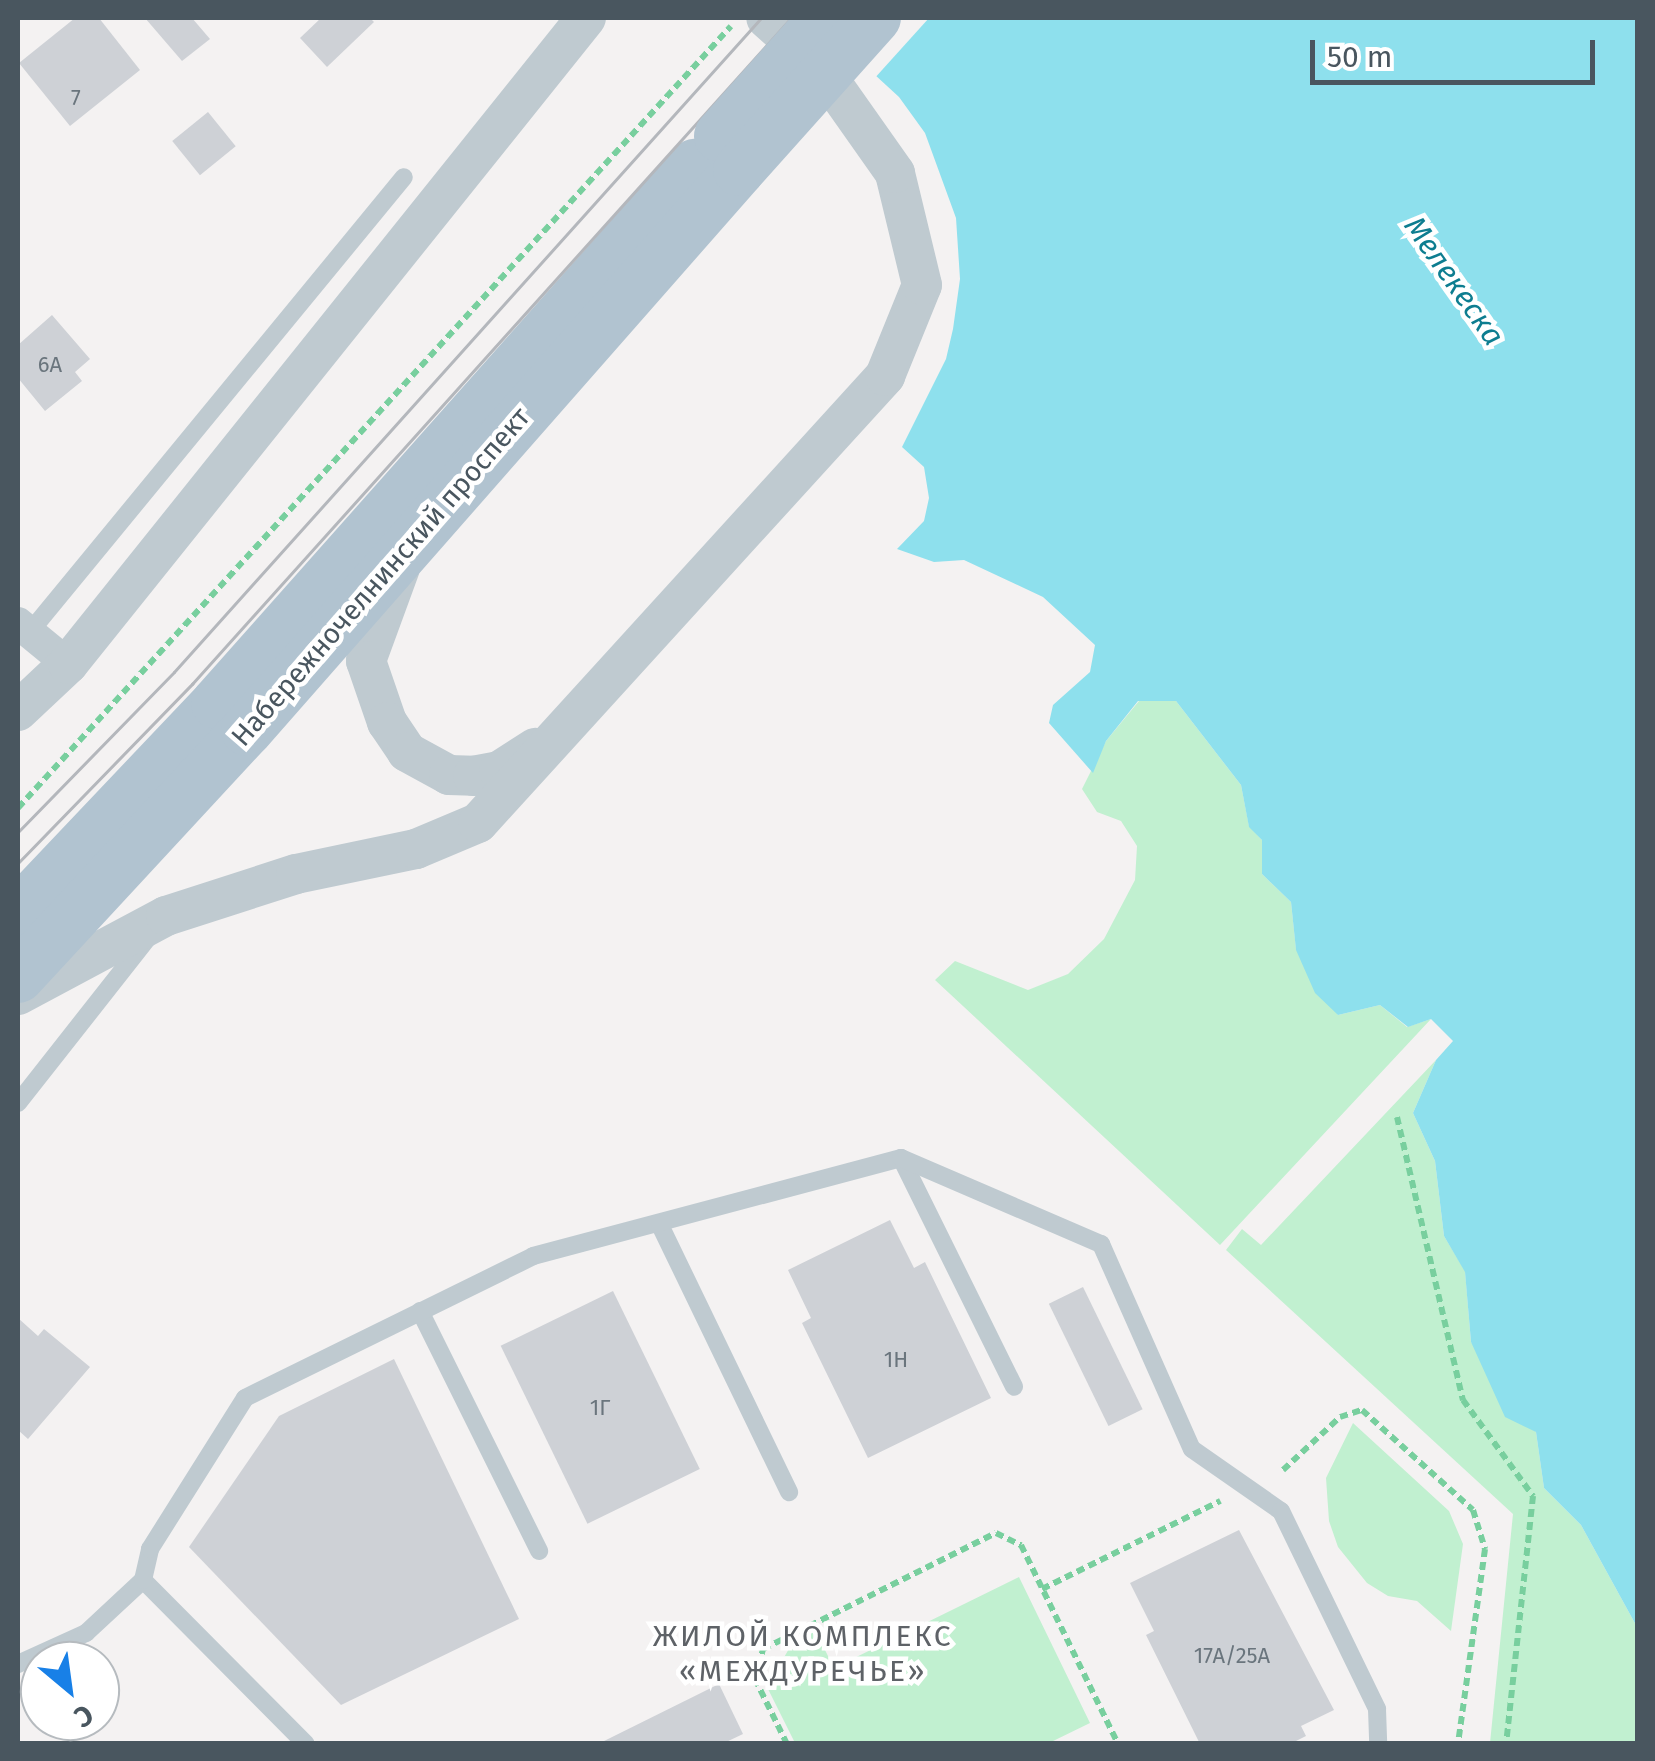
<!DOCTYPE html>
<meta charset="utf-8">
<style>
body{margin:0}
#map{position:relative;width:1655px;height:1761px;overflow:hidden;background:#f4f2f2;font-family:"Fira Sans",sans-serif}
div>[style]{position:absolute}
.green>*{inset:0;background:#c1f0d0}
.water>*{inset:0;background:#8ee0ed}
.pier>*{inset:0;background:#f4f2f2}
.building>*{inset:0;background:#ced1d6;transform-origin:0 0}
.path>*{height:6px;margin-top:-3px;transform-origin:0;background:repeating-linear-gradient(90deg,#78cf9e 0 8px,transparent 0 13px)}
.service>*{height:18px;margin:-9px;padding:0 9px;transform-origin:9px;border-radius:9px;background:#bfcad0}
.minor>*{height:32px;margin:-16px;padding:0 16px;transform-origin:16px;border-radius:16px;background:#bfcad0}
.tertiary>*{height:40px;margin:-20px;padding:0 20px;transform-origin:20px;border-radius:20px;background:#bfcad0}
.primary>*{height:52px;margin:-26px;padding:0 26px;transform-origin:26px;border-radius:26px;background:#b1c3d0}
.tram>*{height:2.5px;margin:-1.25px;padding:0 1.25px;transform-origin:1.25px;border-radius:1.25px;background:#b4b7bc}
.primary-bridge>*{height:52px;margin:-26px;padding:0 26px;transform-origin:26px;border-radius:26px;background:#b1c3d0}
span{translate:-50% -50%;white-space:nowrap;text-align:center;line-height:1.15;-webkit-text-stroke:9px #fff;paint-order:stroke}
.number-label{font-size:22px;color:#6a757d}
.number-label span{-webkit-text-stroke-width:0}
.street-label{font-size:28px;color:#49565f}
.water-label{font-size:30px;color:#0d7d90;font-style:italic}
.neighbourhood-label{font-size:30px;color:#5e6267;letter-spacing:2.5px}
.frame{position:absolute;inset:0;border:20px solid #49565f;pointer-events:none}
.north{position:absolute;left:20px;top:1641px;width:100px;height:100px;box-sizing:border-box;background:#fff;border:2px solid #b6bbbf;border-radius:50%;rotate:151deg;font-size:28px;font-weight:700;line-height:40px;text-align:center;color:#49565f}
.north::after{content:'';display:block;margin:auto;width:35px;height:45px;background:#1880e7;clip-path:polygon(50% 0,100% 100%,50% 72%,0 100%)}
.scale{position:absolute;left:1310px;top:40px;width:285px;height:45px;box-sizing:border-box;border:5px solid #49565f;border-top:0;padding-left:12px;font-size:30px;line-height:35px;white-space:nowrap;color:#49565f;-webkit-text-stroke:8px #fff;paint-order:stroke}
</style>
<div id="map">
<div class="green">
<div style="clip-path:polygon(1139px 701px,1176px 701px,1241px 785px,1249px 826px,1262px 840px,1262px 874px,1291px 902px,1296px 949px,1338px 1015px,1380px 1005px,1407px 1027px,1431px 1019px,1220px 1245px,935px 980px,955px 961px,1028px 990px,1068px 974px,1104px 939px,1135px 880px,1137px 846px,1121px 821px,1097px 812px,1082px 789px,1106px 741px)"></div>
<div style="clip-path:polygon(1436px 1060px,1413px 1113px,1435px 1161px,1444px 1236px,1465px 1271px,1471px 1342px,1536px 1432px,1544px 1488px,1581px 1525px,1637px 1627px,1637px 1743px,1490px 1743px,1513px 1514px,1226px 1250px,1242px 1229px,1261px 1245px)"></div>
<div style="clip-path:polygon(1353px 1423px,1449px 1511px,1463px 1544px,1451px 1631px,1417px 1601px,1388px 1596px,1367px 1583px,1338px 1547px,1329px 1521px,1326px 1478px)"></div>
<div style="clip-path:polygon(1019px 1577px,1090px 1723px,1049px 1743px,795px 1743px,767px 1687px,794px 1640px,815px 1630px,834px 1668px)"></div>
</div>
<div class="water">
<div style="clip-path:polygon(813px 18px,1637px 18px,1637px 1627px,1581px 1525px,1544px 1488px,1536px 1432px,1505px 1417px,1471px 1342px,1465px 1272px,1444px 1236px,1435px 1161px,1413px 1113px,1436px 1060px,1453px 1041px,1431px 1019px,1408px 1027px,1380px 1005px,1338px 1015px,1315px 993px,1296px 950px,1291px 902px,1262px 874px,1262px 840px,1249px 827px,1241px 785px,1176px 701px,1138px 701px,1106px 741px,1093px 773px,1049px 723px,1053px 705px,1090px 672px,1095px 645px,1043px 597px,964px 560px,934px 562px,897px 549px,924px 521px,929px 498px,924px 467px,902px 447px,946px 359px,953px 329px,960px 279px,956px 218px,925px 133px,899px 97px)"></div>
</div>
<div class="pier">
<div style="clip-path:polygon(808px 18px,929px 18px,873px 80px)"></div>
</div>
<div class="building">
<div style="clip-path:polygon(75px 18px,99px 18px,140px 70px,70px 126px,19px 63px)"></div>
<div style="clip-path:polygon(145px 18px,192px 18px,210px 39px,182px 61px)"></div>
<div style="clip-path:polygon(321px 18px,370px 18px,374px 22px,327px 67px,300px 38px)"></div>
<div style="left:208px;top:112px;width:44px;height:46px;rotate:51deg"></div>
<div style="clip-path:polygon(52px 315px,90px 359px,75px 372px,82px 381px,45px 411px,18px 378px,18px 345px)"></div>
<div style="clip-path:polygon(890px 1220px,914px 1268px,925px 1262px,991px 1398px,868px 1458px,802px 1323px,811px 1318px,788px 1270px)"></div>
<div style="left:1083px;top:1287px;width:136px;height:38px;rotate:64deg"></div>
<div style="left:613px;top:1291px;width:198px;height:125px;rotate:64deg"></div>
<div style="clip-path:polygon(18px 1318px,38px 1336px,44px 1329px,90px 1367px,28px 1439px,18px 1430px)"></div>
<div style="clip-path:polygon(394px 1359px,519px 1619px,341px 1705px,189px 1547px,279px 1416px)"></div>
<div style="clip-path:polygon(1239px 1530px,1334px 1710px,1301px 1726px,1306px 1736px,1290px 1744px,1200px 1744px,1146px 1635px,1154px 1631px,1130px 1583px)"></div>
<div style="clip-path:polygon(719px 1684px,743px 1734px,722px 1744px,598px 1744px)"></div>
</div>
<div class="path">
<div style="left:18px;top:808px;width:1058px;rotate:-47.64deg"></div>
<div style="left:1397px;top:1117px;width:291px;rotate:76.9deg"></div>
<div style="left:1463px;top:1400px;width:119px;rotate:53.9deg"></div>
<div style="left:1533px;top:1496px;width:249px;rotate:96.2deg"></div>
<div style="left:1283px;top:1470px;width:78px;rotate:-42.9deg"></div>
<div style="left:1340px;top:1417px;width:23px;rotate:-18deg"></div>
<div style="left:1362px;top:1410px;width:149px;rotate:42deg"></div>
<div style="left:1473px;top:1510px;width:41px;rotate:72.9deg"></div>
<div style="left:1485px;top:1549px;width:197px;rotate:97.9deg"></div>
<div style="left:1042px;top:1589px;width:199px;rotate:-26.3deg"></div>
<div style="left:787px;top:1744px;width:72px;rotate:-116.2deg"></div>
<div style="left:755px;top:1679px;width:31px;rotate:-75deg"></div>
<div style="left:763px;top:1649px;width:260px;rotate:-26.5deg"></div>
<div style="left:996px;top:1533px;width:28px;rotate:26deg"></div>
<div style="left:1021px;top:1545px;width:217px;rotate:64deg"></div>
<div style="left:1108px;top:1744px;width:36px"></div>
</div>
<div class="service">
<div style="left:29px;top:633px;width:590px;rotate:-50.57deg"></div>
<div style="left:18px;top:1103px;width:209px;rotate:-51.8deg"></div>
<div style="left:901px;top:1158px;width:255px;rotate:63.7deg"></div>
<div style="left:659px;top:1223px;width:299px;rotate:64.2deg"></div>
<div style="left:420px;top:1311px;width:268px;rotate:63.6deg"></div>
<div style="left:143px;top:1580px;width:231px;rotate:45.2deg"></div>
<div style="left:18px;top:1664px;width:75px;rotate:-24.5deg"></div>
<div style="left:86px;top:1633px;width:78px;rotate:-42.9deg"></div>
<div style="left:143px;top:1580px;width:32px;rotate:-77deg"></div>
<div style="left:150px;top:1549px;width:178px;rotate:-57.8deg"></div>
<div style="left:245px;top:1398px;width:321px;rotate:-26.2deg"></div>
<div style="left:533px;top:1256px;width:381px;rotate:-14.9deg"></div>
<div style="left:901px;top:1158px;width:218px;rotate:23.3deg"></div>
<div style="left:1101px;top:1244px;width:224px;rotate:66.1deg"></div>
<div style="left:1192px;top:1449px;width:108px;rotate:34.9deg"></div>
<div style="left:1281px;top:1511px;width:220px;rotate:64.1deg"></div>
<div style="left:1377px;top:1709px;width:35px;rotate:88deg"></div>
</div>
<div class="minor">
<div style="left:18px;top:623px;width:65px;rotate:39.4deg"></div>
</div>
<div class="tertiary">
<div style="left:400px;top:568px;width:99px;rotate:110.1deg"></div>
<div style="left:366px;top:661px;width:65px;rotate:71deg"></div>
<div style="left:387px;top:722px;width:36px;rotate:56deg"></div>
<div style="left:407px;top:752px;width:48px;rotate:28.7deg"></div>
<div style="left:449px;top:775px;width:24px;rotate:2deg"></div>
<div style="left:473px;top:776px;width:26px;rotate:-11deg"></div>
<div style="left:499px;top:771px;width:43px;rotate:-32.6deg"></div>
<div style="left:18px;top:711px;width:69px;rotate:-43.2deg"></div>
<div style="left:68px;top:664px;width:828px;rotate:-51.28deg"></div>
<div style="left:18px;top:995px;width:168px;rotate:-28.1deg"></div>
<div style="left:166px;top:916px;width:137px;rotate:-17.9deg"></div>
<div style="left:296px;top:874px;width:123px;rotate:-11.8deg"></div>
<div style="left:416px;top:849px;width:67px;rotate:-22.8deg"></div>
<div style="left:478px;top:823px;width:605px;rotate:-47.68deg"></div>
<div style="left:885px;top:376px;width:98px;rotate:-67.9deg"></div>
<div style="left:922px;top:285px;width:115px;rotate:-103.6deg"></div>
<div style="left:895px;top:173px;width:133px;rotate:-125.2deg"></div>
<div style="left:818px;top:64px;width:69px;rotate:-138.5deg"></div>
</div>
<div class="primary">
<div style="left:18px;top:913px;width:289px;rotate:-46.5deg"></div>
<div style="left:217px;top:703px;width:720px;rotate:-48.38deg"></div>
<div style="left:18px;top:977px;width:337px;rotate:-47.2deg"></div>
<div style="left:247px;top:730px;width:745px;rotate:-48.7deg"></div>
</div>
<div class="tram">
<div style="left:18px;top:832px;width:223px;rotate:-45.7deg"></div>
<div style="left:174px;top:672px;width:879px;rotate:-48.09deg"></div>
<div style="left:18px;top:863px;width:250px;rotate:-45.8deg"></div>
<div style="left:192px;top:684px;width:896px;rotate:-48.03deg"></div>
</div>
<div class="primary-bridge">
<div style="left:720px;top:136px;width:158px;rotate:-48.3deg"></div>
<div style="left:739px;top:170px;width:204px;rotate:-48.2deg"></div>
</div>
<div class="number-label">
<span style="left:76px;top:98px">7</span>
<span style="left:50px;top:365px">6А</span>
<span style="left:896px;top:1360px">1Н</span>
<span style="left:600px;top:1408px">1Г</span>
<span style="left:1232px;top:1656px">17А/25А</span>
</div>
<div class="street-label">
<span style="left:381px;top:577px;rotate:-49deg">Набережночелнинский проспект</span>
</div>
<div class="water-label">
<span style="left:1454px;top:281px;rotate:55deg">Мелекеска</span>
</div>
<div class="neighbourhood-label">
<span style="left:803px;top:1653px">ЖИЛОЙ КОМПЛЕКС<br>«МЕЖДУРЕЧЬЕ»</span>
</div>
<div class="frame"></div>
<div class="north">С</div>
<div class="scale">50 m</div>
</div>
